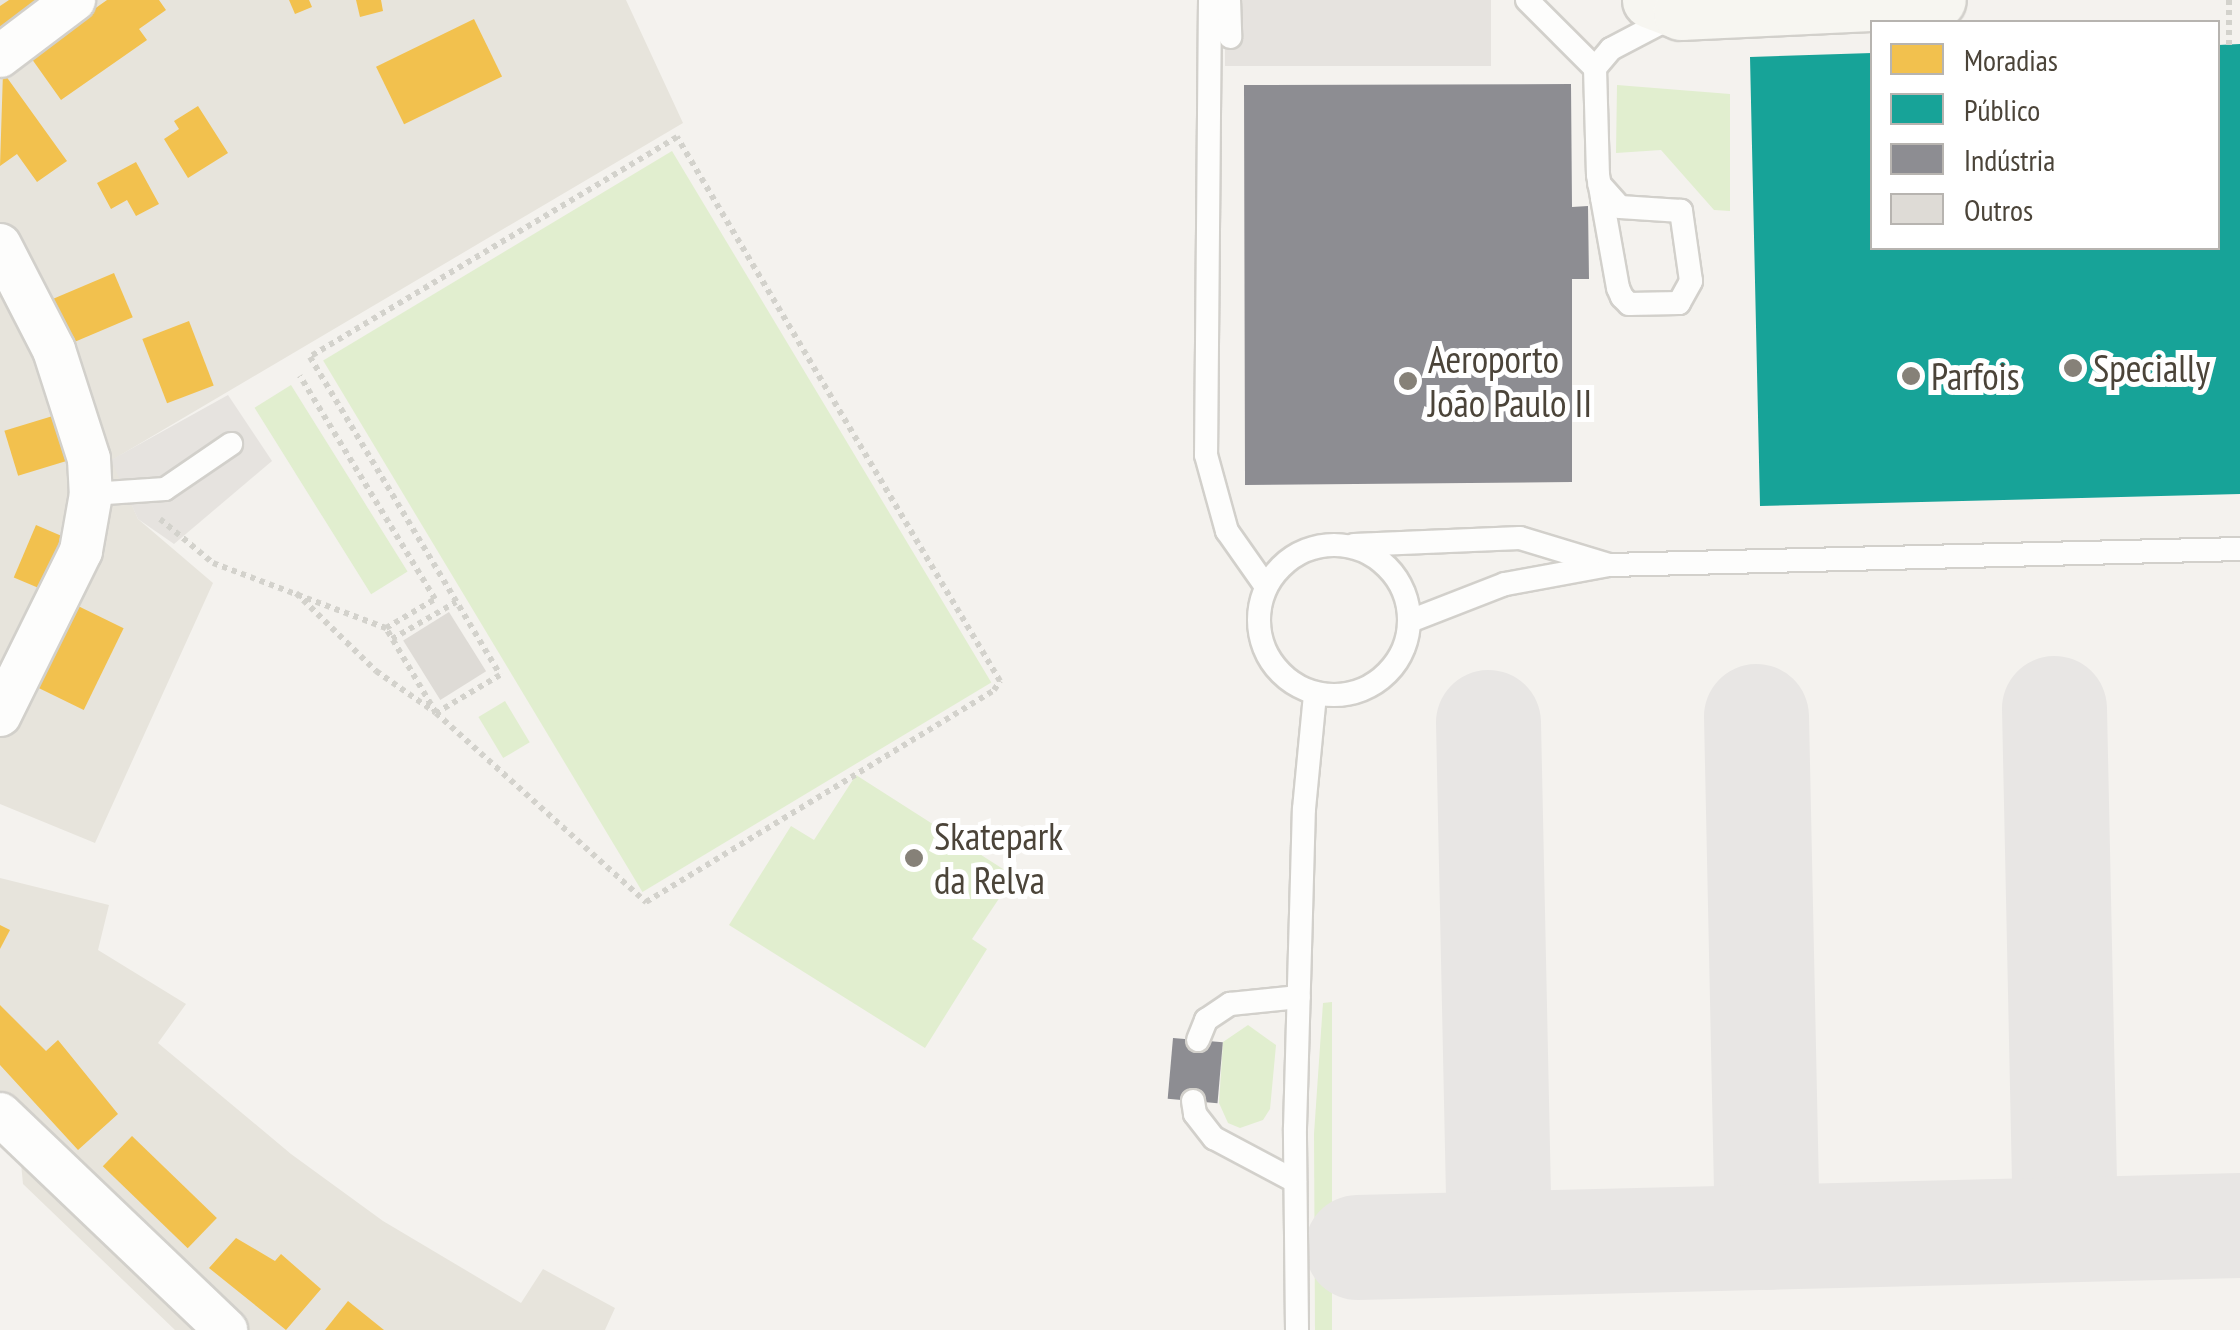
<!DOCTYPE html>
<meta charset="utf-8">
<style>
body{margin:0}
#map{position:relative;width:2240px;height:1330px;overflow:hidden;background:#f4f2ee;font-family:"PT Sans Narrow",sans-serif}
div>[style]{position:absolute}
.residential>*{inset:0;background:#e7e4dc}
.green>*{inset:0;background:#e1eecf;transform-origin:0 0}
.parking>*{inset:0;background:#e6e3df;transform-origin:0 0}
.homes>*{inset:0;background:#f2c14e;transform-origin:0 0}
.public>*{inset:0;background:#17a398}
.industry>*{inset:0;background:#8d8d92;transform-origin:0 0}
.taxiway>*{height:105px;margin:-52.5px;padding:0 52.5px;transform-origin:52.5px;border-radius:52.5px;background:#e8e6e4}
.building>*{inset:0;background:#dedbd6;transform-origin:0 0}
.path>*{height:6px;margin-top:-3px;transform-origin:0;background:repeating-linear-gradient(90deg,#d3d2cc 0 5px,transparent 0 10px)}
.roads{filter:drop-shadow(2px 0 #d2d0cb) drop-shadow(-2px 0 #d2d0cb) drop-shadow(0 2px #d2d0cb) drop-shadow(0 -2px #d2d0cb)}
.service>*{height:22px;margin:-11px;padding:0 11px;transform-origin:11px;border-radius:11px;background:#fdfdfc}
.service>.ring{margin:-11px;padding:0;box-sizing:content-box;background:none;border:22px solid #fdfdfc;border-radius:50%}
.minor>*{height:42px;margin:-21px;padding:0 21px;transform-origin:21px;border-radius:21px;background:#fdfdfc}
.secondary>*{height:55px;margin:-27.5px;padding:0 27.5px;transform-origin:27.5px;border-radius:27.5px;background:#f7f6f1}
.dots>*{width:28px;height:28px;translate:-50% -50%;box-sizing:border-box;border:5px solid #fff;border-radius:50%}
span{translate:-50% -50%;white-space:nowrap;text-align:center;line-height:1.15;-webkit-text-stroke:10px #fff;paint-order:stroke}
.poi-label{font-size:38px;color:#4b4439}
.left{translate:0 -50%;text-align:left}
.legend{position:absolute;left:1870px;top:20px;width:350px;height:230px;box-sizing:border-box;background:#fff;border:2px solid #b7b4b0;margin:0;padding:12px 18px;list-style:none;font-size:30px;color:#4b4439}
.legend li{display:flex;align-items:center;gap:20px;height:50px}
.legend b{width:50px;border:2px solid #b7b4b0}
</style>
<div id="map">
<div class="residential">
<div style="clip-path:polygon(0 0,626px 0,683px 123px,112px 460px,138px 519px,213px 583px,95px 843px,0 804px)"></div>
<div style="clip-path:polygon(0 878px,109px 905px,98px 950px,186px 1004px,158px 1043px,291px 1154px,383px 1221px,521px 1303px,543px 1269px,615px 1308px,605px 1330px,175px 1330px,23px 1184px,20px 1153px,0 1135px)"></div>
</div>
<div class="green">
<div style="clip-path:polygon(1617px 85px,1730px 94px,1730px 211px,1714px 210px,1661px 150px,1616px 153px)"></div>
<div style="left:672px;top:151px;width:620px;height:407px;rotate:59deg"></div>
<div style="left:291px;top:385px;width:220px;height:43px;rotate:58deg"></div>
<div style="left:505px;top:701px;width:48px;height:31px;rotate:59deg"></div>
<div style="clip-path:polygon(856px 775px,1014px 876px,972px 939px,987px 949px,925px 1048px,729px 925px,791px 826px,814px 840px)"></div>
<div style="clip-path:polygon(1332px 1002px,1332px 1330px,1315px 1330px,1314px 1134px,1323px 1003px)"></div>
<div style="clip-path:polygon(1248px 1025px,1276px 1045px,1270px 1109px,1263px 1120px,1240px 1128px,1228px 1123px,1219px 1103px,1223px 1042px)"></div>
</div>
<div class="parking">
<div style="left:1225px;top:0;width:266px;height:66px"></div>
<div style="clip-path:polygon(228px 395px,272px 461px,174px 544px,138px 519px,111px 460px)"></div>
</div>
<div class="homes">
<div style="clip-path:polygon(9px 0,52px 0,0 36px,0 6px)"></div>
<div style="clip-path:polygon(107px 0,159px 0,166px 10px,139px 29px,147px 40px,61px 100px,29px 55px)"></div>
<div style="clip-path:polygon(289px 0,309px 0,312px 7px,295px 14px)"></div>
<div style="clip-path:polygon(356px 0,381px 0,383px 11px,360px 17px)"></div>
<div style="left:474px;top:19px;width:64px;height:109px;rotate:64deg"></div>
<div style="clip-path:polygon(3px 72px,67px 161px,37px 182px,17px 154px,0 166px)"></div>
<div style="clip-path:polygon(198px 106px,228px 153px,188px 178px,164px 139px,179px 129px,174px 121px)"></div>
<div style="clip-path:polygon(136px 162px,159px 204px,136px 216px,127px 200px,111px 209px,97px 183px)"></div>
<div style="left:114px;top:273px;width:48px;height:73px;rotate:67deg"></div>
<div style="left:189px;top:321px;width:69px;height:50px;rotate:69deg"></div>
<div style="left:56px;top:415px;width:47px;height:54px;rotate:73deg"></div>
<div style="left:36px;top:525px;width:40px;height:57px;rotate:23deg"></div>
<div style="left:76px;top:605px;width:53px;height:91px;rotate:26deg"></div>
<div style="clip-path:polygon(0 925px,10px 930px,0 949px)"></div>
<div style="clip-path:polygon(0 1005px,46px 1051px,58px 1040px,118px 1114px,78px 1150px,0 1065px)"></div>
<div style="left:132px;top:1136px;width:118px;height:42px;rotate:44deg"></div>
<div style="clip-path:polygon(236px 1238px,275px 1261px,281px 1254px,321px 1289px,286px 1330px,209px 1268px)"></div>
<div style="clip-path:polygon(348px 1301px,384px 1330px,325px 1330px)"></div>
</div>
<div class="public">
<div style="clip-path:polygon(2240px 44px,2240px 494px,1760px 506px,1750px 57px,1872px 53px,1872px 248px,2218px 248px,2218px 45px)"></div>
</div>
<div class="industry">
<div style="clip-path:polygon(1571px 84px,1572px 207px,1588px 206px,1589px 279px,1572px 279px,1572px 482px,1245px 485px,1244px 85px)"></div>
<div style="left:1173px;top:1038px;width:50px;height:61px;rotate:5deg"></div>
</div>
<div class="taxiway">
<div style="left:2054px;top:708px;width:521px;rotate:88.79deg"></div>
<div style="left:1756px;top:716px;width:521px;rotate:88.79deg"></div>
<div style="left:1488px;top:722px;width:521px;rotate:88.79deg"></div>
<div style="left:1357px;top:1247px;width:883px;rotate:-1.43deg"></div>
</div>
<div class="building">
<div style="left:449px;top:612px;width:70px;height:54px;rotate:58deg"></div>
</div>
<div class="path">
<div style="left:2229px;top:45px;width:45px;rotate:-90deg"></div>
<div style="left:160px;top:519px;width:69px;rotate:39.7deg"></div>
<div style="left:213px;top:563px;width:185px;rotate:20.6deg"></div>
<div style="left:296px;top:593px;width:112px;rotate:44.3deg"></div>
<div style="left:376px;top:671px;width:73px;rotate:35deg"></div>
<div style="left:436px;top:713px;width:283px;rotate:42deg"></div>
<div style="left:646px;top:902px;width:407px;rotate:-31.3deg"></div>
<div style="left:994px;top:690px;width:11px;rotate:-56deg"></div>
<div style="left:1000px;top:681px;width:633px;rotate:-120.7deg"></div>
<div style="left:677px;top:137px;width:428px;rotate:149.1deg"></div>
<div style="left:310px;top:357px;width:370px;rotate:59.1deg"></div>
<div style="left:500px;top:675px;width:74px;rotate:149.3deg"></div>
<div style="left:436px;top:713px;width:99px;rotate:-120.5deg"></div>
<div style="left:386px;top:628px;width:57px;rotate:-30.6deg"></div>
<div style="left:435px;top:599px;width:261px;rotate:-121.2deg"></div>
<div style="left:392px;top:639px;width:74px;rotate:-30deg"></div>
</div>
<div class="roads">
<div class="service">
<div style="left:1210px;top:0;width:455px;rotate:90.5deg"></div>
<div style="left:1206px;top:455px;width:79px;rotate:74.6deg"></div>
<div style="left:1227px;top:531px;width:66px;rotate:54.9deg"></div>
<div style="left:1229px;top:0;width:37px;rotate:88deg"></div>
<div style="left:1527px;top:0;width:96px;rotate:45deg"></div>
<div style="left:1595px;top:68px;width:107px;rotate:88.4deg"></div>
<div style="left:1598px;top:175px;width:23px;rotate:80deg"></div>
<div style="left:1602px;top:198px;width:91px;rotate:79.9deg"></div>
<div style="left:1618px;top:288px;width:10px;rotate:66deg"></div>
<div style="left:1622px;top:297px;width:10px;rotate:45deg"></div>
<div style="left:1629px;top:304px;width:50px;rotate:-1.1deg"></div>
<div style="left:1679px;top:303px;width:25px;rotate:-61deg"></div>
<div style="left:1691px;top:281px;width:71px;rotate:-98.1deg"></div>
<div style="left:1681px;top:211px;width:61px;rotate:-176.2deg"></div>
<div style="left:1620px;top:207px;width:31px;rotate:-132deg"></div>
<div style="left:1595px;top:68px;width:25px;rotate:-50deg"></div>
<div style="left:1611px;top:49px;width:71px;rotate:-27.6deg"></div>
<div style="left:91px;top:494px;width:74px;rotate:-3.9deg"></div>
<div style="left:165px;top:489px;width:80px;rotate:-34.3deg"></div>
<div class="ring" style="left:1259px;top:545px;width:128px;height:128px"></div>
<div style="left:1354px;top:545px;width:166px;rotate:-2.4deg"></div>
<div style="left:1520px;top:538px;width:93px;rotate:16.9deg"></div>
<div style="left:1609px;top:565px;width:106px;rotate:169.6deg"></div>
<div style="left:1505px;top:584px;width:102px;rotate:158.7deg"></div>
<div style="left:1609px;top:565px;width:631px;rotate:-1.45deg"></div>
<div style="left:1198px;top:1040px;width:22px;rotate:-68deg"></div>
<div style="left:1206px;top:1020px;width:29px;rotate:-34deg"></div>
<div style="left:1230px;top:1004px;width:69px;rotate:-5.8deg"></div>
<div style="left:1193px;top:1101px;width:13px;rotate:81deg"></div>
<div style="left:1195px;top:1114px;width:31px;rotate:52deg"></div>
<div style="left:1214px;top:1138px;width:92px;rotate:28deg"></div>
<div style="left:1297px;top:1330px;width:202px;rotate:-90.6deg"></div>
<div style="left:1295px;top:1128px;width:319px;rotate:-88.4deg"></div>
<div style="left:1304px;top:809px;width:116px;rotate:-84.5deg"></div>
</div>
<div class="minor">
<div style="left:0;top:56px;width:93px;rotate:-37.1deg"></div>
<div style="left:0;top:245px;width:118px;rotate:62.8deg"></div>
<div style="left:54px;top:350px;width:114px;rotate:72.2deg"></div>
<div style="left:89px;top:459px;width:35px;rotate:87deg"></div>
<div style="left:91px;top:494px;width:58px;rotate:100deg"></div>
<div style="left:81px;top:551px;width:183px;rotate:116.3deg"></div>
<div style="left:0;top:1114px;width:313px;rotate:43.7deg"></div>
</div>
<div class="secondary">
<div style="left:1650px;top:0;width:33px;rotate:21deg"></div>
<div style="left:1681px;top:12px;width:257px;rotate:-2.7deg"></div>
</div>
</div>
<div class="dots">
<div style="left:2073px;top:368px;background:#868178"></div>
<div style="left:1911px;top:376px;background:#868178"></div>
<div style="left:1408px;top:381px;background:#868178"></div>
<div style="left:914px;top:858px;background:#868178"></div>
</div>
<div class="poi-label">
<span class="left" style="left:1428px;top:381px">Aeroporto<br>João Paulo II</span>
<span class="left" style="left:2093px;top:368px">Specially</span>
<span class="left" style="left:1931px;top:376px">Parfois</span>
<span class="left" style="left:934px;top:858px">Skatepark<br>da Relva</span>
</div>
<ul class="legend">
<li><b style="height:28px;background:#f2c14e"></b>Moradias</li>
<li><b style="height:28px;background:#17a398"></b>Público</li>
<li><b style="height:28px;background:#8d8d92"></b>Indústria</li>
<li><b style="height:28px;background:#dedbd6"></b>Outros</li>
</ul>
</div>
